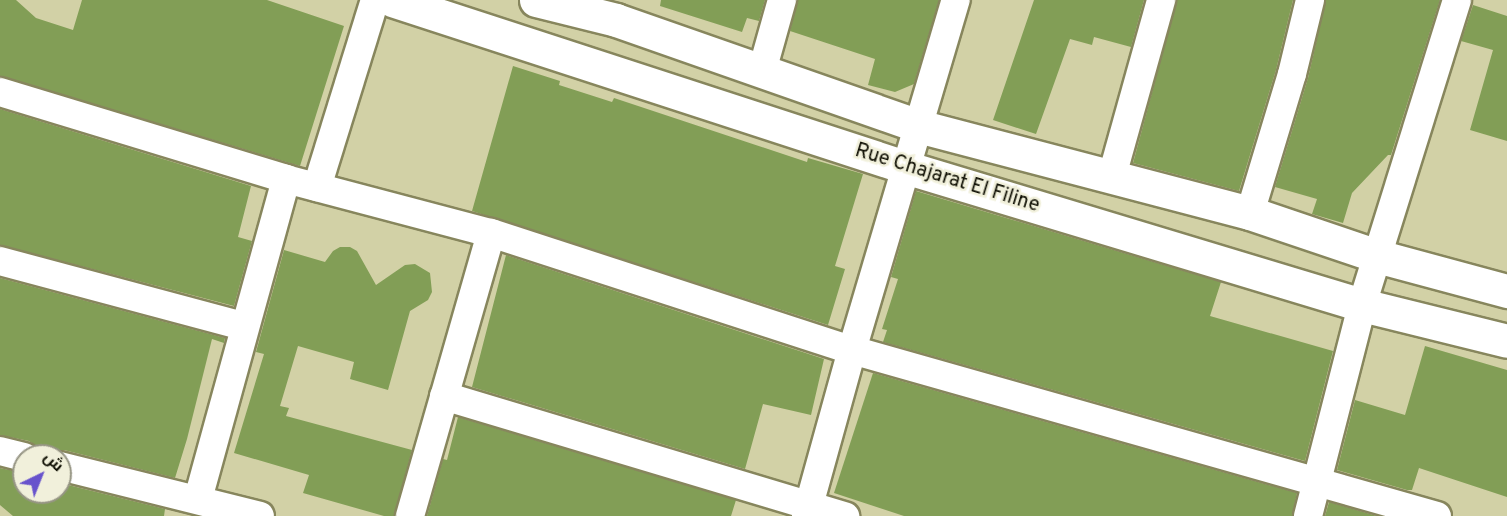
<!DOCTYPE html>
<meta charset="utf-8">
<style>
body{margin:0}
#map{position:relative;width:1507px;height:516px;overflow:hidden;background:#d2d1a6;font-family:Overpass,Cairo,sans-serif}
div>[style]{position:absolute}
.building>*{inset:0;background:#829e56}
.roads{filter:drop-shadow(2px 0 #87865d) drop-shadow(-2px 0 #87865d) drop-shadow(0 2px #87865d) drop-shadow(0 -2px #87865d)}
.street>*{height:28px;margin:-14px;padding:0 14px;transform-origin:14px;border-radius:14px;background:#fff}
.secondary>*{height:33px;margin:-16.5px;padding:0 16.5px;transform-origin:16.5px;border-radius:16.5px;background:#fff}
span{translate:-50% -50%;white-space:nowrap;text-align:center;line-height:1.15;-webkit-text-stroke:5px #f1f0db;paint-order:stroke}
.street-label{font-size:20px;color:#0d0d01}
.north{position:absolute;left:12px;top:444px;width:60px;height:60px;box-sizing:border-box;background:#f1f0db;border:2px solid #969584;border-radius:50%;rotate:43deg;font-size:16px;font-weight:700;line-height:24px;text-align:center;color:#0d0d01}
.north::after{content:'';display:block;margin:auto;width:21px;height:27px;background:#6853cc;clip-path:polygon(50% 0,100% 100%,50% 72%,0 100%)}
</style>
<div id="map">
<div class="building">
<div style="clip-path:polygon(0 0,16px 0,36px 18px,73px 30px,82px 0,267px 0,344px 26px,300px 166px,0 76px)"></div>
<div style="clip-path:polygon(661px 0,765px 0,759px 21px,747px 18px,742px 32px,660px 6px)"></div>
<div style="clip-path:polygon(798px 0,939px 0,914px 84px,895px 92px,868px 85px,875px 59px,790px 31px)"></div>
<div style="clip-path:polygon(1034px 0,1144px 0,1131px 47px,1094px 37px,1092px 45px,1070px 39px,1036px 134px,993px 120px)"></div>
<div style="clip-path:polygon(1177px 0,1293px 0,1276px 70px,1239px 191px,1133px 163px)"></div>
<div style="clip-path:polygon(1326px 0,1440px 0,1391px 155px,1388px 155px,1352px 193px,1343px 223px,1312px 214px,1317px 199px,1275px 187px,1308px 78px)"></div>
<div style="clip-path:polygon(1473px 5px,1507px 16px,1507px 141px,1470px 130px,1493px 50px,1461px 41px)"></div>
<div style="clip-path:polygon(513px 66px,560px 81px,559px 85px,612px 102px,614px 98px,807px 162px,808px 158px,863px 174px,835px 266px,845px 269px,828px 325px,472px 211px)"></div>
<div style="clip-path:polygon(0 109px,251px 186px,238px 237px,252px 241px,234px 306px,0 245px)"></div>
<div style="clip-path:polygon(916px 191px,1221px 282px,1210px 316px,1333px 351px,1305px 461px,883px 342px,887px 330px,882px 329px,898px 279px,891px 277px)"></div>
<div style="clip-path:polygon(340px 247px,350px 247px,357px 251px,376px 285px,405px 265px,415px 264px,430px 273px,432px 292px,428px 300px,410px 311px,388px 390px,350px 379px,354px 362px,298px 346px,280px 406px,289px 408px,286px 416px,412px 450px,394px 516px,384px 516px,303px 493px,309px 475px,234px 453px,264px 354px,256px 352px,284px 250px,325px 262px,333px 251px)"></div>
<div style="clip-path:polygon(506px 255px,824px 359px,811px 415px,763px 404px,745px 469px,472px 387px)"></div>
<div style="clip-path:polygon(0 278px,225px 338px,224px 343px,212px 339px,187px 439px,175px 478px,64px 450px,40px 456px,36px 446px,29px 441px,0 435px)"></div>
<div style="clip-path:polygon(1425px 346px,1507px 370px,1507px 497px,1419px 468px,1412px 490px,1407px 490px,1337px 470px,1355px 400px,1405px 415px)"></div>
<div style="clip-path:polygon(873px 373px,1297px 493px,1292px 516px,904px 516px,834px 493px)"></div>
<div style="clip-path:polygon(458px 417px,736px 500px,731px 516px,427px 516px,443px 459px,447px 460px)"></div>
<div style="clip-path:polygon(0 468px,24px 473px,24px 492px,60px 492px,60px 483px,165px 509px,164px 516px,13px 516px,0 505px)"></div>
<div style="clip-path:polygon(1329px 502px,1377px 516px,1325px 516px)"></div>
</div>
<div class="roads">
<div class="street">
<div style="left:762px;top:71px;width:74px;rotate:-74.3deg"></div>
<div style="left:0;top:92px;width:299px;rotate:16.9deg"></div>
<div style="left:286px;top:179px;width:212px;rotate:14.8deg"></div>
<div style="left:491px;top:233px;width:379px;rotate:18deg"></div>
<div style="left:852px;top:350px;width:608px;rotate:15.84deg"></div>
<div style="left:1112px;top:176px;width:183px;rotate:-74.4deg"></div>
<div style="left:317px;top:187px;width:196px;rotate:-72.8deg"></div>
<div style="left:1250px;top:213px;width:145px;rotate:-73.2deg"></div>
<div style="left:1292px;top:74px;width:76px;rotate:-76.3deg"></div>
<div style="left:0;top:261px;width:252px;rotate:15deg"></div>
<div style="left:444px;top:396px;width:419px;rotate:16.7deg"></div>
<div style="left:0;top:451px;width:25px;rotate:14deg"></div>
<div style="left:60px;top:466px;width:206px;rotate:14deg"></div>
<div style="left:198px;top:499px;width:332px;rotate:-74.6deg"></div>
<div style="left:410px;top:516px;width:294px;rotate:-74deg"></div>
<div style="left:806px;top:516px;width:172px;rotate:-74.5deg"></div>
<div style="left:852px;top:350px;width:365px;rotate:-73.5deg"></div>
<div style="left:1308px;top:516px;width:218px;rotate:-75.6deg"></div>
<div style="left:1362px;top:305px;width:319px;rotate:-72.7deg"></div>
</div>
<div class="secondary">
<div style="left:392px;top:0;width:543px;rotate:18.03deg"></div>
<div style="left:908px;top:168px;width:474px;rotate:16.8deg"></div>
<div style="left:1362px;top:305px;width:149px;rotate:13.9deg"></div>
<div style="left:536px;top:0;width:82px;rotate:14deg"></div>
<div style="left:616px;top:20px;width:320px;rotate:19.3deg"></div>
<div style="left:918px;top:126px;width:343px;rotate:14.7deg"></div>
<div style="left:1250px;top:213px;width:134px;rotate:18.7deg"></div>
<div style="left:1377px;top:256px;width:135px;rotate:15.1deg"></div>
</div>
</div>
<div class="street-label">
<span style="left:947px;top:179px;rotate:17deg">Rue Chajarat El Filine</span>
</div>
<div class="north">ش</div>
</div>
